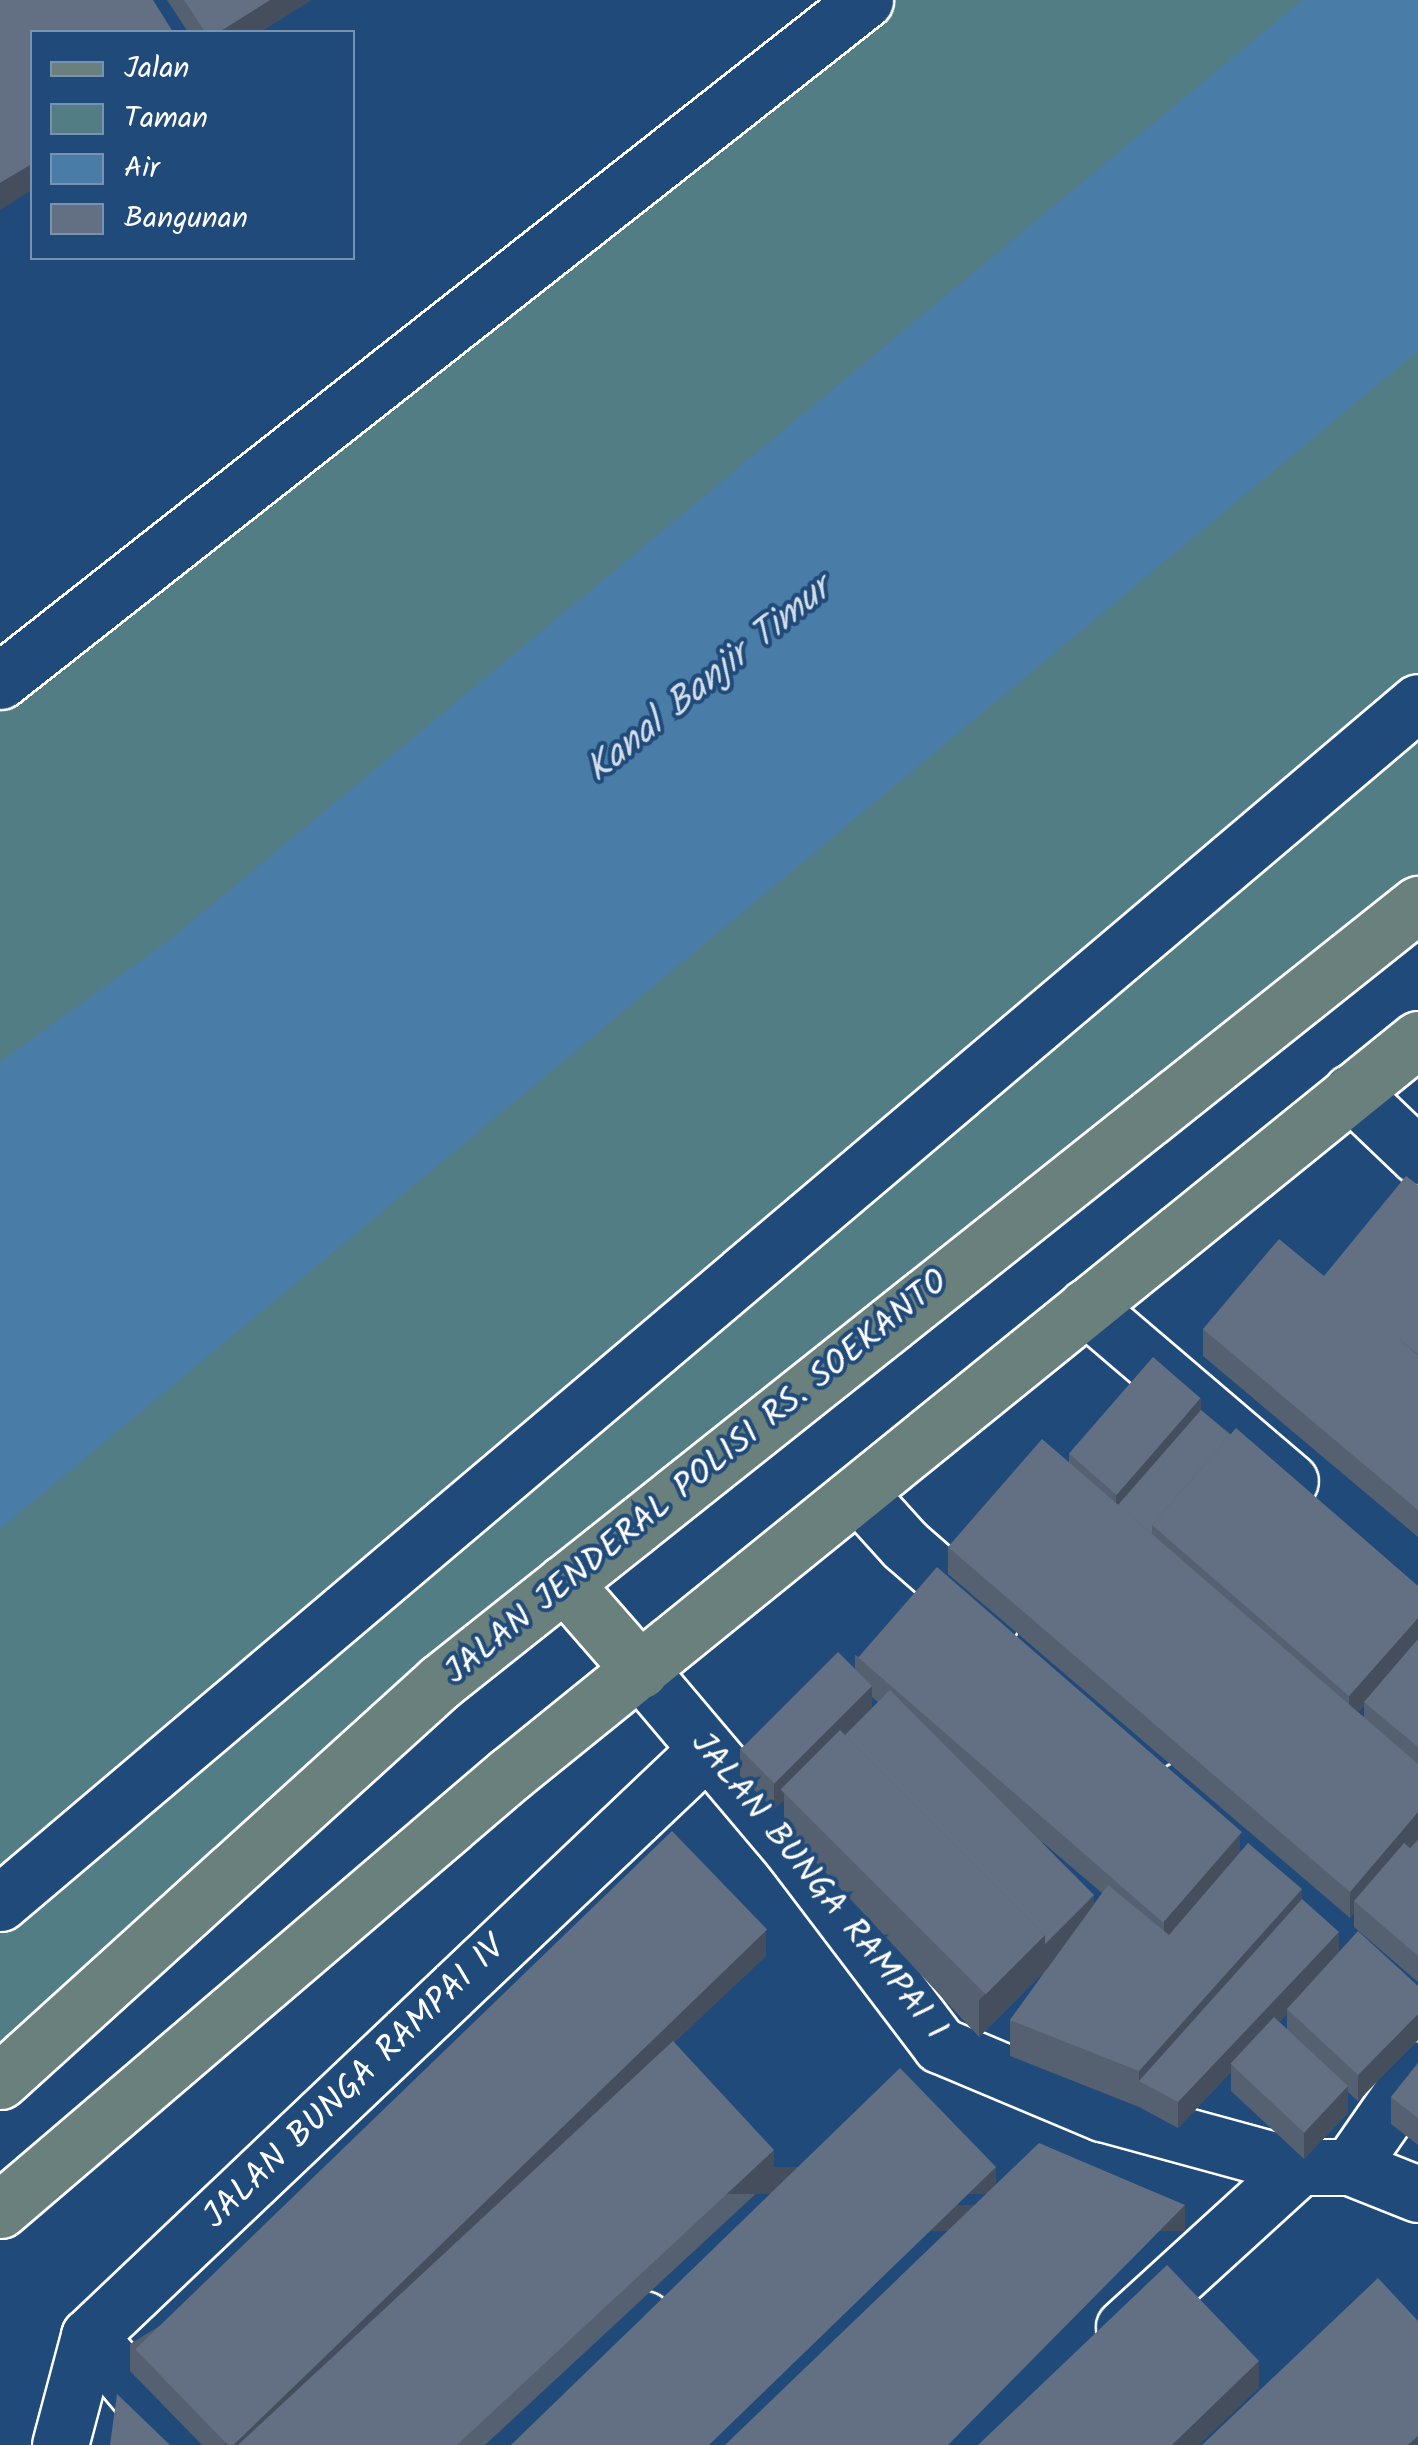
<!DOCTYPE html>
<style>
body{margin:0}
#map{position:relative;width:1418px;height:2445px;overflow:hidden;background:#1f4a7a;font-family:Kalam,sans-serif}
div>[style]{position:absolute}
.green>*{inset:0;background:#527d84}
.water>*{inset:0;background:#497ca7}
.roads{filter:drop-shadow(2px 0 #fff) drop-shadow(-2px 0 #fff) drop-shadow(0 2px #fff) drop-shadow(0 -2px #fff)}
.minor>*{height:55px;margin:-27.5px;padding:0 27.5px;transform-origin:27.5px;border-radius:27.5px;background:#1f4a7a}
.major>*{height:55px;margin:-27.5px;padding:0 27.5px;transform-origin:27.5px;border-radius:27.5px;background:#6a807d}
.wall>*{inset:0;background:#556071}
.shaded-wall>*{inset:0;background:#454e5c;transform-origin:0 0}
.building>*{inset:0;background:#637083;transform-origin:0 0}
span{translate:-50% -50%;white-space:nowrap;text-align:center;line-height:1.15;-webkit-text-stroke:8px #1f4a7a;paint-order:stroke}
.street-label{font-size:35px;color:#fff}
.water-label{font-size:38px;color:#d2dee9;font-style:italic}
.legend{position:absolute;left:30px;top:30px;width:325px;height:230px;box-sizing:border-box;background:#1f4a7a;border:2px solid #7992af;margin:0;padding:12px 18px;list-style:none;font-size:30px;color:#fff}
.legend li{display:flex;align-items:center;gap:20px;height:50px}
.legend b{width:50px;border:2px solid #7992af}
</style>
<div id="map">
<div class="green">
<div style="clip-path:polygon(865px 0,1418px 0,1418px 904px,0 2081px,0 681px)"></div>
</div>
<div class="water">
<div style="clip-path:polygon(1302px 0,1418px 0,1418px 351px,0 1529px,0 1062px,167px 942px)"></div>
</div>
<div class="roads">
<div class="minor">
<div style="left:0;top:681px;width:1101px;rotate:-38.21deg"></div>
<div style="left:1351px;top:1092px;width:93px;rotate:43.7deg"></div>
<div style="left:1086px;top:1307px;width:268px;rotate:40.5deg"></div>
<div style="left:858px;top:1493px;width:70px;rotate:47.9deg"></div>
<div style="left:905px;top:1545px;width:114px;rotate:41.1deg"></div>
<div style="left:640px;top:1670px;width:236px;rotate:49.8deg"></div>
<div style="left:792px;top:1850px;width:245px;rotate:52.8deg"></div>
<div style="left:940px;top:2045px;width:176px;rotate:22.8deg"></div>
<div style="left:1102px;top:2113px;width:204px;rotate:15.3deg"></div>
<div style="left:1299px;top:2167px;width:51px"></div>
<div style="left:1350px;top:2167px;width:73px;rotate:21.7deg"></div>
<div style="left:1183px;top:1789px;width:313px;rotate:41.2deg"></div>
<div style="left:0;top:1903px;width:1858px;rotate:-40.26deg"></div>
<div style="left:1350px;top:2167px;width:119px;rotate:-55.2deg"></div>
<div style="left:1124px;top:2327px;width:237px;rotate:-42.4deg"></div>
<div style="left:89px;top:2336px;width:143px;rotate:49.8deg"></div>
<div style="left:60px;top:2445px;width:113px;rotate:-75.1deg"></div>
<div style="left:89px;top:2336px;width:847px;rotate:-43.52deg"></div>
<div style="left:507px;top:2445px;width:186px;rotate:-42.6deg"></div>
</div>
<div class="major">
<div style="left:564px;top:1583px;width:116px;rotate:48.9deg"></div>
<div style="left:0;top:2081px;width:594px;rotate:-42.2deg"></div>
<div style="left:440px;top:1682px;width:1250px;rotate:-38.5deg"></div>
<div style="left:0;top:2210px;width:671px;rotate:-40.53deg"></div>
<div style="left:510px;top:1774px;width:1168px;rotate:-38.99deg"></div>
</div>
</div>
<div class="wall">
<div style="clip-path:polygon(167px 0,311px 0,260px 32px,188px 32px)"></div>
<div style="clip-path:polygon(1418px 1185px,1418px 1537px,1203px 1356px,1203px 1329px,1324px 1276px)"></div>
<div style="clip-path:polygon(evenodd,1201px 1410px,1418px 1586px,1418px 1982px,1354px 1927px,1354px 1913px,1350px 1918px,948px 1574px,948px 1547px,1069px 1463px,1069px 1454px,1201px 1410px,1364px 1706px,1364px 1717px,1358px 1712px,1364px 1706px)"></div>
<div style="clip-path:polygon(evenodd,855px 1655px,1240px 1852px,1302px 1899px,1339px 1952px,1418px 1986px,1418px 2040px,1358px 2101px,1348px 2092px,1348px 2113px,1304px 2159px,1231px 2091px,1231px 2072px,1178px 2128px,1139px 2107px,1010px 2056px,1010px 2020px,1045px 1971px,979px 2037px,784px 1828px,784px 1800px,774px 1809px,740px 1776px,740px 1749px,855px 1669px,855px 1655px,872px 1697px,878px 1702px,872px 1708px,872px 1697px,855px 1655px,1041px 1841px,1102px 1893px,1094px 1904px,1041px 1841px,855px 1655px,1287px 2014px,1287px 2029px,1279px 2022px,1287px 2014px)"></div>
<div style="clip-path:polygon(766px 1956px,674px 2042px,774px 2177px,485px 2445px,202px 2445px,130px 2371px,130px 2344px)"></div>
<div style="clip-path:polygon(1418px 2063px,1418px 2145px,1391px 2124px,1391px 2097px)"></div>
</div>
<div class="shaded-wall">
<div style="clip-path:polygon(270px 0,311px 0,260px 32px,219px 32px)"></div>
<div style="clip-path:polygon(32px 164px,32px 190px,0 210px,0 183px)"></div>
<div style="clip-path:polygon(1201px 1398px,1201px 1424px,1116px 1507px,1116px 1494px)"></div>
<div style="clip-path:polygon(1418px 1618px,1418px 1645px,1364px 1702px,1364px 1706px,1349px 1722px,1349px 1696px)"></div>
<div style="clip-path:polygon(872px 1686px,872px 1712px,784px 1792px,784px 1800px,774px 1809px,774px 1783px)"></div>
<div style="clip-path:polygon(1418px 1812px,1418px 1839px,1360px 1906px,1354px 1901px,1354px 1913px,1350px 1918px,1350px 1892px)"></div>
<div style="clip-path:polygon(1240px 1834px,1240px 1860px,1164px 1946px,1164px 1920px)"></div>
<div style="clip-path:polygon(1302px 1889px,1302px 1925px,1139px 2081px,1139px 2071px)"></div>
<div style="clip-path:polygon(1094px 1895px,1094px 1921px,1045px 1971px,1045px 1944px)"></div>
<div style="clip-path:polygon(766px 1930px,766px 1956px,250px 2445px,225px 2445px,225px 2442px)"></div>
<div style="clip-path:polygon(1339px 1932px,1339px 1958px,1287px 2009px,1287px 2014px,1235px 2068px,1231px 2065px,1231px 2072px,1178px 2128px,1178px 2102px)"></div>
<div style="clip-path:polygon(1045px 1935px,1045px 1971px,979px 2037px,979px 2000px)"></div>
<div style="clip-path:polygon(1418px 2014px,1418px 2040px,1358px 2101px,1358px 2075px)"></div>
<div style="clip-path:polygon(1348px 2086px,1348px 2113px,1304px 2159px,1304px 2132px)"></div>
<div style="left:774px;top:2150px;width:27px;height:433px;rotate:90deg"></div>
<div style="left:996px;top:2167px;width:27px;height:400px;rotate:90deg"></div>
<div style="left:1185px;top:2205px;width:26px;height:337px;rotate:90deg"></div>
<div style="clip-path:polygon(1259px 2361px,1259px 2388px,1199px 2445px,1172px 2445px)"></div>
<div style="clip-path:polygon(1418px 2436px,1418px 2445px,1408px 2445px)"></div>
</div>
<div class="building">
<div style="clip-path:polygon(0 0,153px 0,173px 32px,32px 32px,32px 164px,0 183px)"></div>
<div style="clip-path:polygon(184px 0,270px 0,219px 32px,205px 32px)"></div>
<div style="clip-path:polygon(1406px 1176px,1418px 1185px,1418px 1354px,1392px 1334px,1418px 1355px,1418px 1510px,1203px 1329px,1279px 1239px,1324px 1276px)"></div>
<div style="left:1153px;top:1357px;width:63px;height:128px;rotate:41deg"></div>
<div style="clip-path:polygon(1201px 1410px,1230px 1435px,1152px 1525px,1152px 1534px,1118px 1505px)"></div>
<div style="clip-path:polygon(1236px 1428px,1418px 1586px,1418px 1618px,1349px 1696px,1152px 1525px)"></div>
<div style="clip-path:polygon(1042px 1439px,1418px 1764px,1418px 1812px,1350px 1892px,948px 1547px)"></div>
<div style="left:937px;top:1567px;width:404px;height:120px;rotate:41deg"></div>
<div style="clip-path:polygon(1418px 1639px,1418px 1747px,1364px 1702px)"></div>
<div style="left:838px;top:1652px;width:48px;height:138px;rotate:45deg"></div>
<div style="clip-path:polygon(890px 1690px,1094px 1895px,1045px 1944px,1045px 1935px,845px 1735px)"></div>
<div style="left:840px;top:1730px;width:290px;height:84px;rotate:45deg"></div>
<div style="left:672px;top:1831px;width:137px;height:746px;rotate:46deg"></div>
<div style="clip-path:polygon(1418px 1840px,1418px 1856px,1410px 1849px)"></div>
<div style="clip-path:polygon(1248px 1843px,1302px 1889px,1139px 2071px,1010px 2020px,1108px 1885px,1169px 1935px)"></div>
<div style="clip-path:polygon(1404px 1843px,1418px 1855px,1418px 1956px,1354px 1901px)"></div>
<div style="clip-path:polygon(1302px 1899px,1339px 1932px,1178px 2102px,1139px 2081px)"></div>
<div style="clip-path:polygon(1358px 1931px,1418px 1986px,1418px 2014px,1358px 2075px,1287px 2009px)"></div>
<div style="left:1274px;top:2017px;width:101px;height:64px;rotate:43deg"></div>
<div style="clip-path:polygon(673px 2041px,774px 2150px,457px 2445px,238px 2445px)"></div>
<div style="clip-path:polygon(1418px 2063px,1418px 2118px,1391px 2097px)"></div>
<div style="clip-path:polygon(900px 2068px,996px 2167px,709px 2445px,511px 2445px)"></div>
<div style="clip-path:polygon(1039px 2143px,1185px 2205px,948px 2445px,725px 2445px)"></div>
<div style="clip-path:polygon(1167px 2265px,1259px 2361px,1172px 2445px,978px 2445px)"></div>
<div style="clip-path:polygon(1378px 2278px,1418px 2321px,1418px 2436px,1408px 2445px,1202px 2445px)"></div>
<div style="clip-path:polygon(117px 2394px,170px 2445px,110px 2445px)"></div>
</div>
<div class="street-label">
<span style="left:697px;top:1478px;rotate:-39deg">JALAN JENDERAL POLISI RS. SOEKANTO</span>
<span style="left:818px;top:1887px;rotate:51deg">JALAN BUNGA RAMPAI I</span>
<span style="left:355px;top:2083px;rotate:-44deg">JALAN BUNGA RAMPAI IV</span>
</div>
<div class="water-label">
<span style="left:709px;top:681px;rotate:-39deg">Kanal Banjir Timur</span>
</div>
<ul class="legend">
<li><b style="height:12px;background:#6a807d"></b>Jalan</li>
<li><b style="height:28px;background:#527d84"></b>Taman</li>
<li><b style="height:28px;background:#497ca7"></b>Air</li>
<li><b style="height:28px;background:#637083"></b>Bangunan</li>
</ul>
</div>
